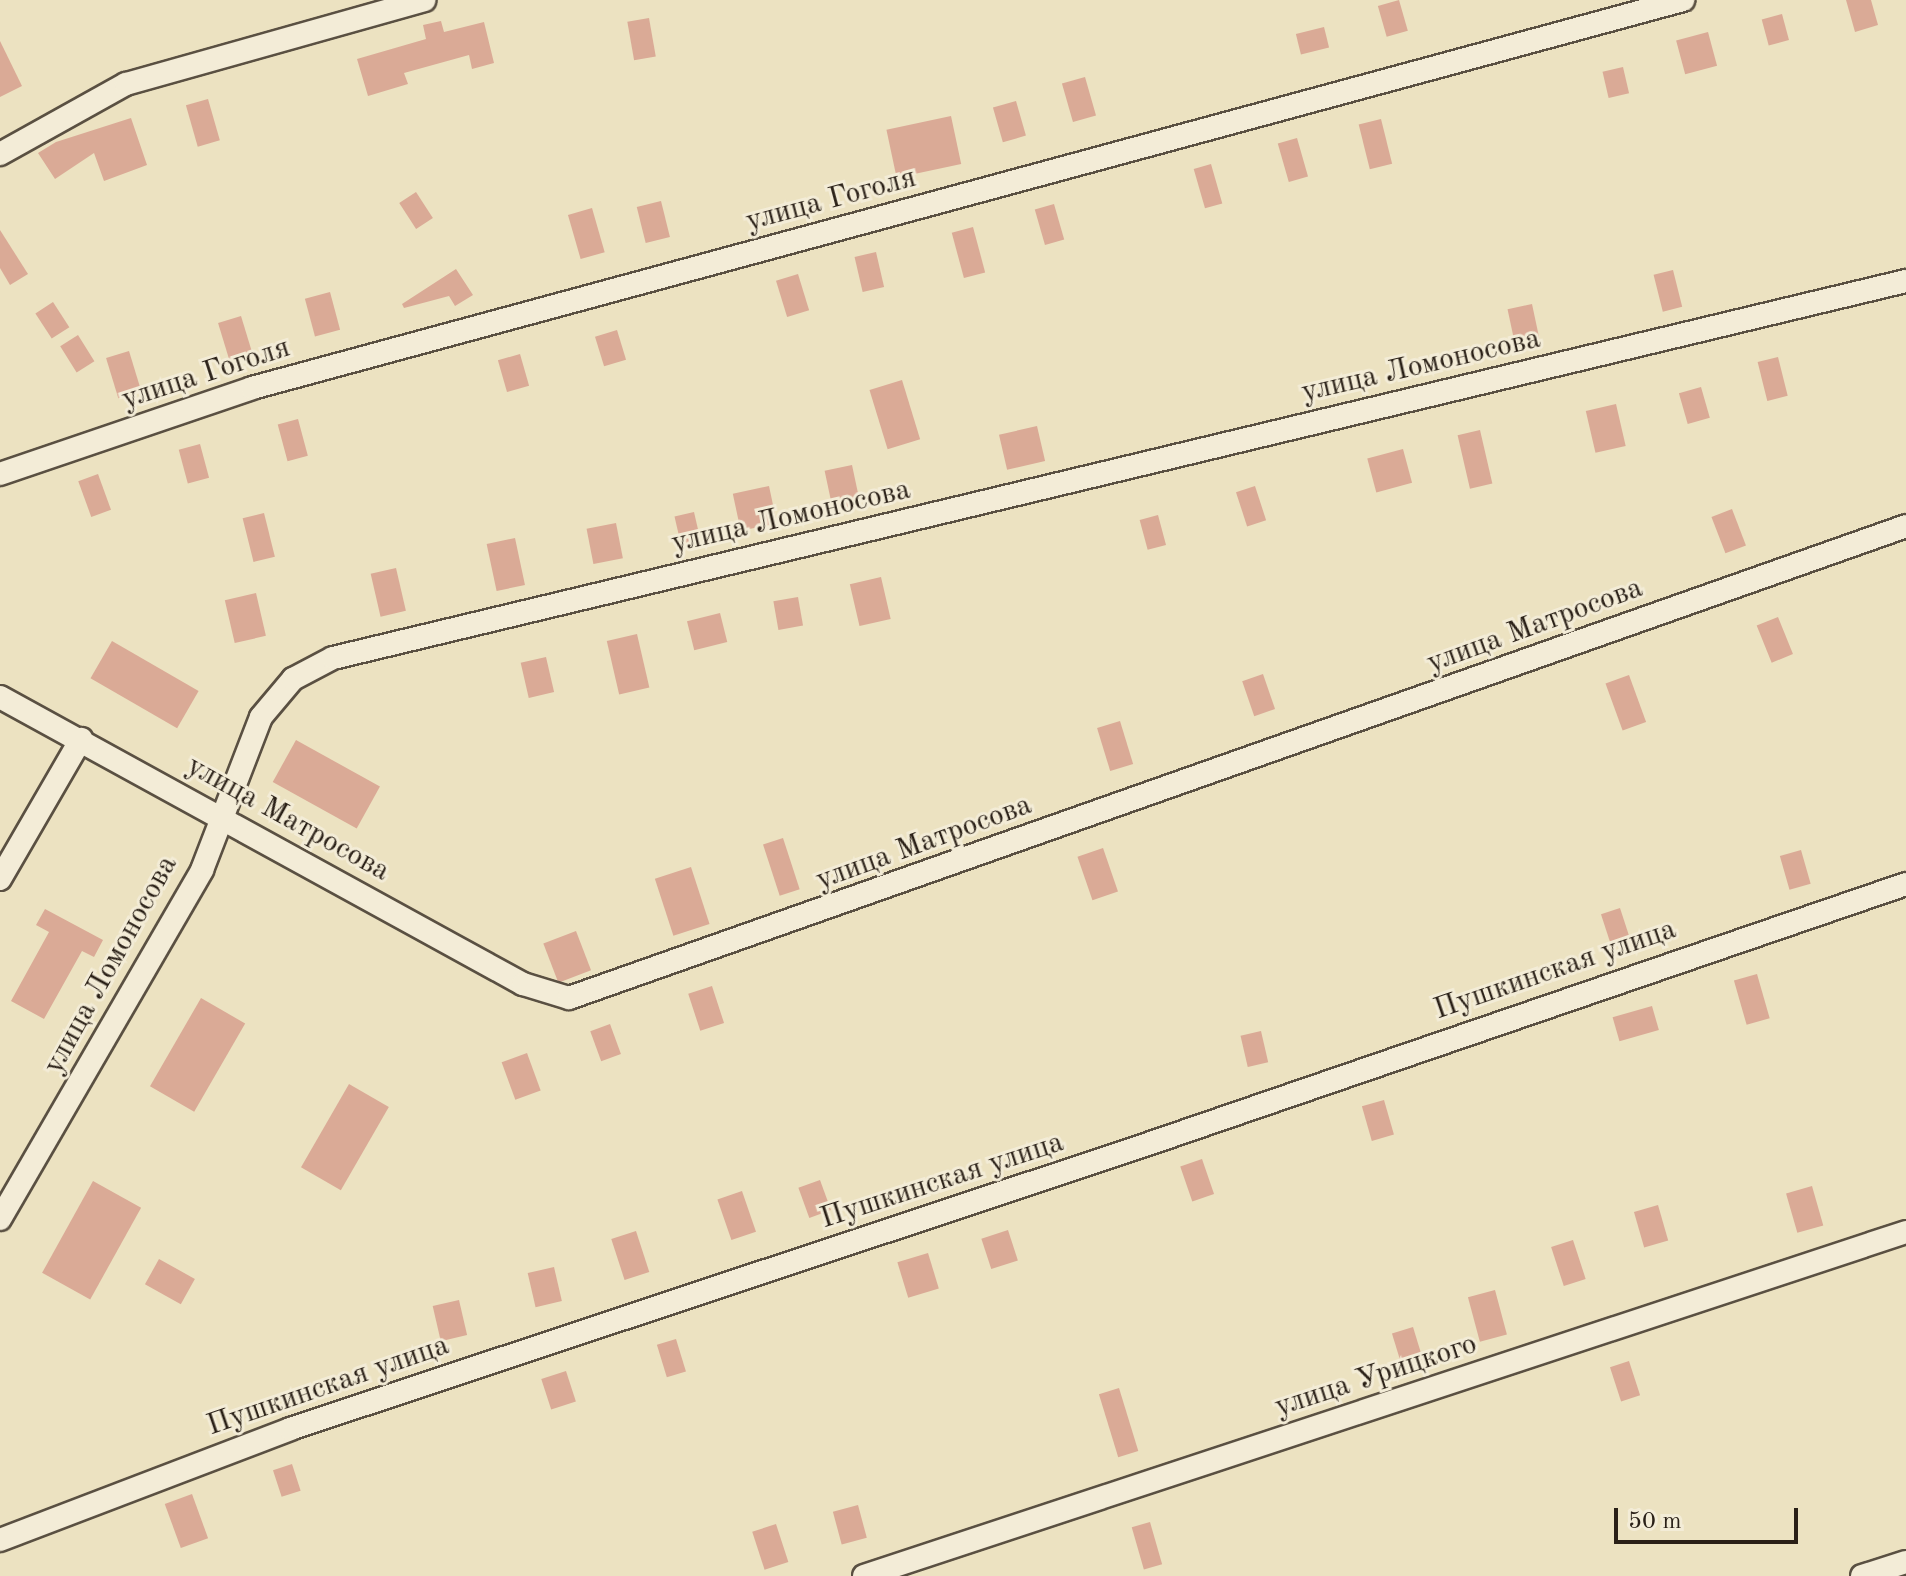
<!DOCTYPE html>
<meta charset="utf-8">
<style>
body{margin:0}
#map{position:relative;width:1906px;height:1576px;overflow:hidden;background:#ece2c1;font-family:"Old Standard TT",serif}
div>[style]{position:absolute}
.building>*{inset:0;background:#daaa96;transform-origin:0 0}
.roads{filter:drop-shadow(2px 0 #5a5042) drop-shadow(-2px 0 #5a5042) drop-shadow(0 2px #5a5042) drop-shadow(0 -2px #5a5042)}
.minor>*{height:22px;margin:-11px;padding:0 11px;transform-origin:11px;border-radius:11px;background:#f3ecd7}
span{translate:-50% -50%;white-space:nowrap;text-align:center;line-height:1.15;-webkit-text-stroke:6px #f3ecd7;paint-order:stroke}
.street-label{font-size:30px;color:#2a2017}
.scale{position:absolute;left:1614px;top:1508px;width:184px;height:36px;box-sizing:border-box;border:4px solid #2a2017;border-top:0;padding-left:10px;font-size:24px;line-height:28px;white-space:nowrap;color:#2a2017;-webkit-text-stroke:6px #f3ecd7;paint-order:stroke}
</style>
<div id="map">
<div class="building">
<div style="left:1399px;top:0;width:32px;height:22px;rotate:74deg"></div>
<div style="clip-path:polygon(1846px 0,1871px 0,1878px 25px,1855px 32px)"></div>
<div style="left:1782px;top:14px;width:27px;height:21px;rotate:75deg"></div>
<div style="left:649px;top:18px;width:39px;height:22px;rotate:80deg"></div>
<div style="clip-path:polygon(441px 21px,444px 32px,484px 22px,494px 63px,472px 69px,469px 55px,404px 73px,408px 84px,368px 96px,357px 59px,426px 39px,423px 25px)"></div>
<div style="left:1324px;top:27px;width:21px;height:29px;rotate:76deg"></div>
<div style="left:1708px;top:32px;width:35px;height:33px;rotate:75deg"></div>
<div style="clip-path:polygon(0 41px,22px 86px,0 97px)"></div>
<div style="left:1623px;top:67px;width:27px;height:21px;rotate:77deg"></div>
<div style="left:1085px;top:77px;width:40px;height:24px;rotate:74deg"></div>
<div style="left:208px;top:99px;width:43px;height:23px;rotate:74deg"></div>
<div style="left:1016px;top:101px;width:36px;height:24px;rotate:74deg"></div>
<div style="left:951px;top:116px;width:49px;height:66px;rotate:78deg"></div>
<div style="clip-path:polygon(131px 118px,147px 165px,104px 181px,94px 153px,55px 179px,38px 153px,56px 142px)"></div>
<div style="left:1381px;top:119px;width:46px;height:23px;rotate:76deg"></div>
<div style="left:1297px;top:138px;width:40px;height:20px;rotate:74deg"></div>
<div style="left:1211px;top:164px;width:41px;height:18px;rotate:74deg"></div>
<div style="left:416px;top:192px;width:31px;height:20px;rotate:57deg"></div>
<div style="left:661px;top:201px;width:37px;height:25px;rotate:76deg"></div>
<div style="left:1054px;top:204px;width:37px;height:20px;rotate:74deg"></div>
<div style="left:592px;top:208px;width:46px;height:25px;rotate:74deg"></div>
<div style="left:973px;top:227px;width:47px;height:22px;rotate:75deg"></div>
<div style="clip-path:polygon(0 230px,28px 274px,10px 285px,0 268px)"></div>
<div style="left:876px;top:252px;width:36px;height:22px;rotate:77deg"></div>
<div style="clip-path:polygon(456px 269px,473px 295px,455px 306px,449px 296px,404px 308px,402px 304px)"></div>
<div style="left:1673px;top:270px;width:38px;height:20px;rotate:76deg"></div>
<div style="left:798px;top:274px;width:38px;height:23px;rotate:73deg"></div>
<div style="left:330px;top:292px;width:39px;height:26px;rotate:75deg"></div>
<div style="left:53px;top:302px;width:30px;height:21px;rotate:57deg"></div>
<div style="left:1532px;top:304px;width:42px;height:25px;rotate:78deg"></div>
<div style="left:241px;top:316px;width:42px;height:24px;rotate:73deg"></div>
<div style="left:617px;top:330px;width:31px;height:23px;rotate:73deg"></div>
<div style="left:78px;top:335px;width:31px;height:21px;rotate:58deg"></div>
<div style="left:129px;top:351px;width:42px;height:24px;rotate:73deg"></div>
<div style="left:520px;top:354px;width:33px;height:23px;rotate:74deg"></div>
<div style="left:1778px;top:357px;width:40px;height:21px;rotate:76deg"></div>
<div style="left:902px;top:380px;width:62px;height:34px;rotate:73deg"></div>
<div style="left:1701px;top:387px;width:32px;height:23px;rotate:74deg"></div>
<div style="left:1616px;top:404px;width:43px;height:31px;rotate:77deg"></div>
<div style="left:298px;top:419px;width:38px;height:21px;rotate:75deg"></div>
<div style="left:1037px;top:426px;width:36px;height:39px;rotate:77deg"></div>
<div style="left:1480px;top:430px;width:55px;height:23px;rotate:77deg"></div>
<div style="left:200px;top:444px;width:35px;height:22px;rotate:75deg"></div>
<div style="left:1403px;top:449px;width:35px;height:37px;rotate:75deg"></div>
<div style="left:852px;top:465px;width:42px;height:28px;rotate:78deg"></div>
<div style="left:98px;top:474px;width:38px;height:21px;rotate:70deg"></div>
<div style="left:769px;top:486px;width:38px;height:37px;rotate:78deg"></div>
<div style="left:1255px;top:486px;width:36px;height:20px;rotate:72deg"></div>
<div style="left:1732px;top:509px;width:39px;height:22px;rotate:69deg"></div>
<div style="left:694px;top:512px;width:32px;height:20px;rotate:77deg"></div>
<div style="left:264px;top:513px;width:45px;height:22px;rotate:76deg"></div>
<div style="left:1158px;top:515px;width:31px;height:19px;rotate:75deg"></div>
<div style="left:616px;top:523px;width:36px;height:30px;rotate:79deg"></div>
<div style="left:515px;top:538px;width:48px;height:29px;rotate:78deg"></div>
<div style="left:396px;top:568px;width:44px;height:26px;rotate:77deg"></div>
<div style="left:881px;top:577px;width:43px;height:32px;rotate:77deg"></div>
<div style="left:256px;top:593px;width:44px;height:32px;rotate:77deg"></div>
<div style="left:798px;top:597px;width:29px;height:25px;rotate:80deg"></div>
<div style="left:720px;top:613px;width:30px;height:34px;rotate:76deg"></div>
<div style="left:1778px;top:617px;width:40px;height:23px;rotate:68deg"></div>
<div style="left:637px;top:634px;width:55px;height:31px;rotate:77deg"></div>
<div style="left:112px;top:641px;width:100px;height:43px;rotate:30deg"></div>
<div style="left:546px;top:657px;width:36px;height:26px;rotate:77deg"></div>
<div style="left:1263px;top:674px;width:37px;height:22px;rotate:71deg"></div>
<div style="left:1629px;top:675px;width:50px;height:25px;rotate:70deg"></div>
<div style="left:1120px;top:721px;width:45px;height:24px;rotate:73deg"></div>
<div style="left:296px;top:740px;width:96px;height:48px;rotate:29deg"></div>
<div style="left:783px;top:838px;width:54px;height:21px;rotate:72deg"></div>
<div style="left:1103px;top:848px;width:46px;height:27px;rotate:71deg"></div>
<div style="left:1801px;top:850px;width:35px;height:22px;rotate:74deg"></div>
<div style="left:691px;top:867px;width:60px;height:38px;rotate:72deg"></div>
<div style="left:1620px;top:908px;width:29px;height:20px;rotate:72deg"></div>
<div style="clip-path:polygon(45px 909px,103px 940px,94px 957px,82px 951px,44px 1019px,11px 1001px,49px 932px,36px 925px)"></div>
<div style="left:576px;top:931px;width:42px;height:35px;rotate:69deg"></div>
<div style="left:1757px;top:974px;width:46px;height:24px;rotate:74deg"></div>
<div style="left:712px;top:986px;width:39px;height:25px;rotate:72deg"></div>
<div style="left:201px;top:998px;width:51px;height:102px;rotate:30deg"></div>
<div style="left:1652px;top:1006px;width:25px;height:41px;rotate:74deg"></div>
<div style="left:610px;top:1024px;width:32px;height:21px;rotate:70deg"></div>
<div style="left:1261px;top:1031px;width:32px;height:21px;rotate:77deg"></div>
<div style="left:527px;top:1053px;width:40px;height:27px;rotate:70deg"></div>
<div style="left:349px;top:1084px;width:46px;height:96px;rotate:30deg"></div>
<div style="left:1384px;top:1100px;width:36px;height:23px;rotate:74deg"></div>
<div style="left:1202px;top:1159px;width:37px;height:23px;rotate:71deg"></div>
<div style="left:820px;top:1180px;width:32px;height:23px;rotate:70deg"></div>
<div style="left:93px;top:1181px;width:55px;height:105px;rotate:29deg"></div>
<div style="left:1812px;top:1186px;width:41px;height:27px;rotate:74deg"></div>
<div style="left:742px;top:1191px;width:43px;height:26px;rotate:71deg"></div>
<div style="left:1658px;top:1205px;width:37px;height:25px;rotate:74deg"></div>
<div style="left:1008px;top:1230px;width:32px;height:28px;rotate:72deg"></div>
<div style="left:636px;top:1231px;width:43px;height:26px;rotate:72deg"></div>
<div style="left:1573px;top:1240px;width:41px;height:23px;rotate:72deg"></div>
<div style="left:928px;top:1253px;width:37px;height:32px;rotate:73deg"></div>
<div style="left:159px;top:1259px;width:41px;height:29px;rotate:29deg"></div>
<div style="left:554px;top:1267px;width:35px;height:27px;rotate:77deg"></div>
<div style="left:1495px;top:1290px;width:46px;height:28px;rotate:75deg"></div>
<div style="left:459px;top:1300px;width:36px;height:27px;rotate:77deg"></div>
<div style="left:1413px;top:1327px;width:34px;height:22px;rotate:73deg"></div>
<div style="left:676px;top:1339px;width:34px;height:20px;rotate:73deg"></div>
<div style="left:1629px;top:1361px;width:36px;height:20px;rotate:72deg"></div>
<div style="left:566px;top:1371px;width:32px;height:26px;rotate:72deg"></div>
<div style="left:1119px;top:1388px;width:66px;height:21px;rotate:73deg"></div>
<div style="left:292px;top:1464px;width:28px;height:20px;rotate:72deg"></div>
<div style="left:192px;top:1494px;width:47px;height:29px;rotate:70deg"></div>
<div style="left:858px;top:1505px;width:34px;height:26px;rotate:75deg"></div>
<div style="left:1150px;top:1522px;width:44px;height:19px;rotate:74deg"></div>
<div style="left:776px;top:1524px;width:40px;height:25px;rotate:72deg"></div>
</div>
<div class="roads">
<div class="minor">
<div style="left:0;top:154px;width:144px;rotate:-29.1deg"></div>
<div style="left:126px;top:84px;width:310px;rotate:-15.7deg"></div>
<div style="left:0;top:474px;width:266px;rotate:-18.8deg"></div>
<div style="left:252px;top:388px;width:1483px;rotate:-15.17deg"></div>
<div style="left:0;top:697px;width:597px;rotate:28.76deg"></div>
<div style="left:523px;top:984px;width:48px;rotate:16.9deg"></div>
<div style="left:569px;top:998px;width:1418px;rotate:-19.44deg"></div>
<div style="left:0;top:879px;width:162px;rotate:-59.9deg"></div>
<div style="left:0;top:1219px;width:403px;rotate:-59.9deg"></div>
<div style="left:202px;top:870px;width:164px;rotate:-68.9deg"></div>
<div style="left:261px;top:717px;width:50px;rotate:-49.9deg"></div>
<div style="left:293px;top:679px;width:45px;rotate:-27.7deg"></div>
<div style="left:333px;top:658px;width:1618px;rotate:-13.48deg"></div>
<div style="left:0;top:1540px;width:311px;rotate:-20.9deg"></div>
<div style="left:290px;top:1429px;width:901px;rotate:-18.37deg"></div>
<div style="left:1145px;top:1145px;width:805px;rotate:-18.93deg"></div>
<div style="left:864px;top:1576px;width:1097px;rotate:-18.27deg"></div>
<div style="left:1862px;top:1576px;width:46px;rotate:-17.7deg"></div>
</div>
</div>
<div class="street-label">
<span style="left:831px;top:200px;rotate:-15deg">улица Гоголя</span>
<span style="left:1421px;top:366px;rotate:-13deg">улица Ломоносова</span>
<span style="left:206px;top:374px;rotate:-18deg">улица Гоголя</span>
<span style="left:791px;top:517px;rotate:-13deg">улица Ломоносова</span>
<span style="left:1535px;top:626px;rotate:-20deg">улица Матросова</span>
<span style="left:288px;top:819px;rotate:29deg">улица Матросова</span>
<span style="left:924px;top:843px;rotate:-20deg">улица Матросова</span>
<span style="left:111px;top:965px;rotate:-61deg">улица Ломоносова</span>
<span style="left:1555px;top:970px;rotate:-19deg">Пушкинская улица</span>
<span style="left:942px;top:1181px;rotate:-18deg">Пушкинская улица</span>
<span style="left:1376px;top:1376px;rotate:-18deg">улица Урицкого</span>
<span style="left:328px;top:1386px;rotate:-19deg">Пушкинская улица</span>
</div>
<div class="scale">50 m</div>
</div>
